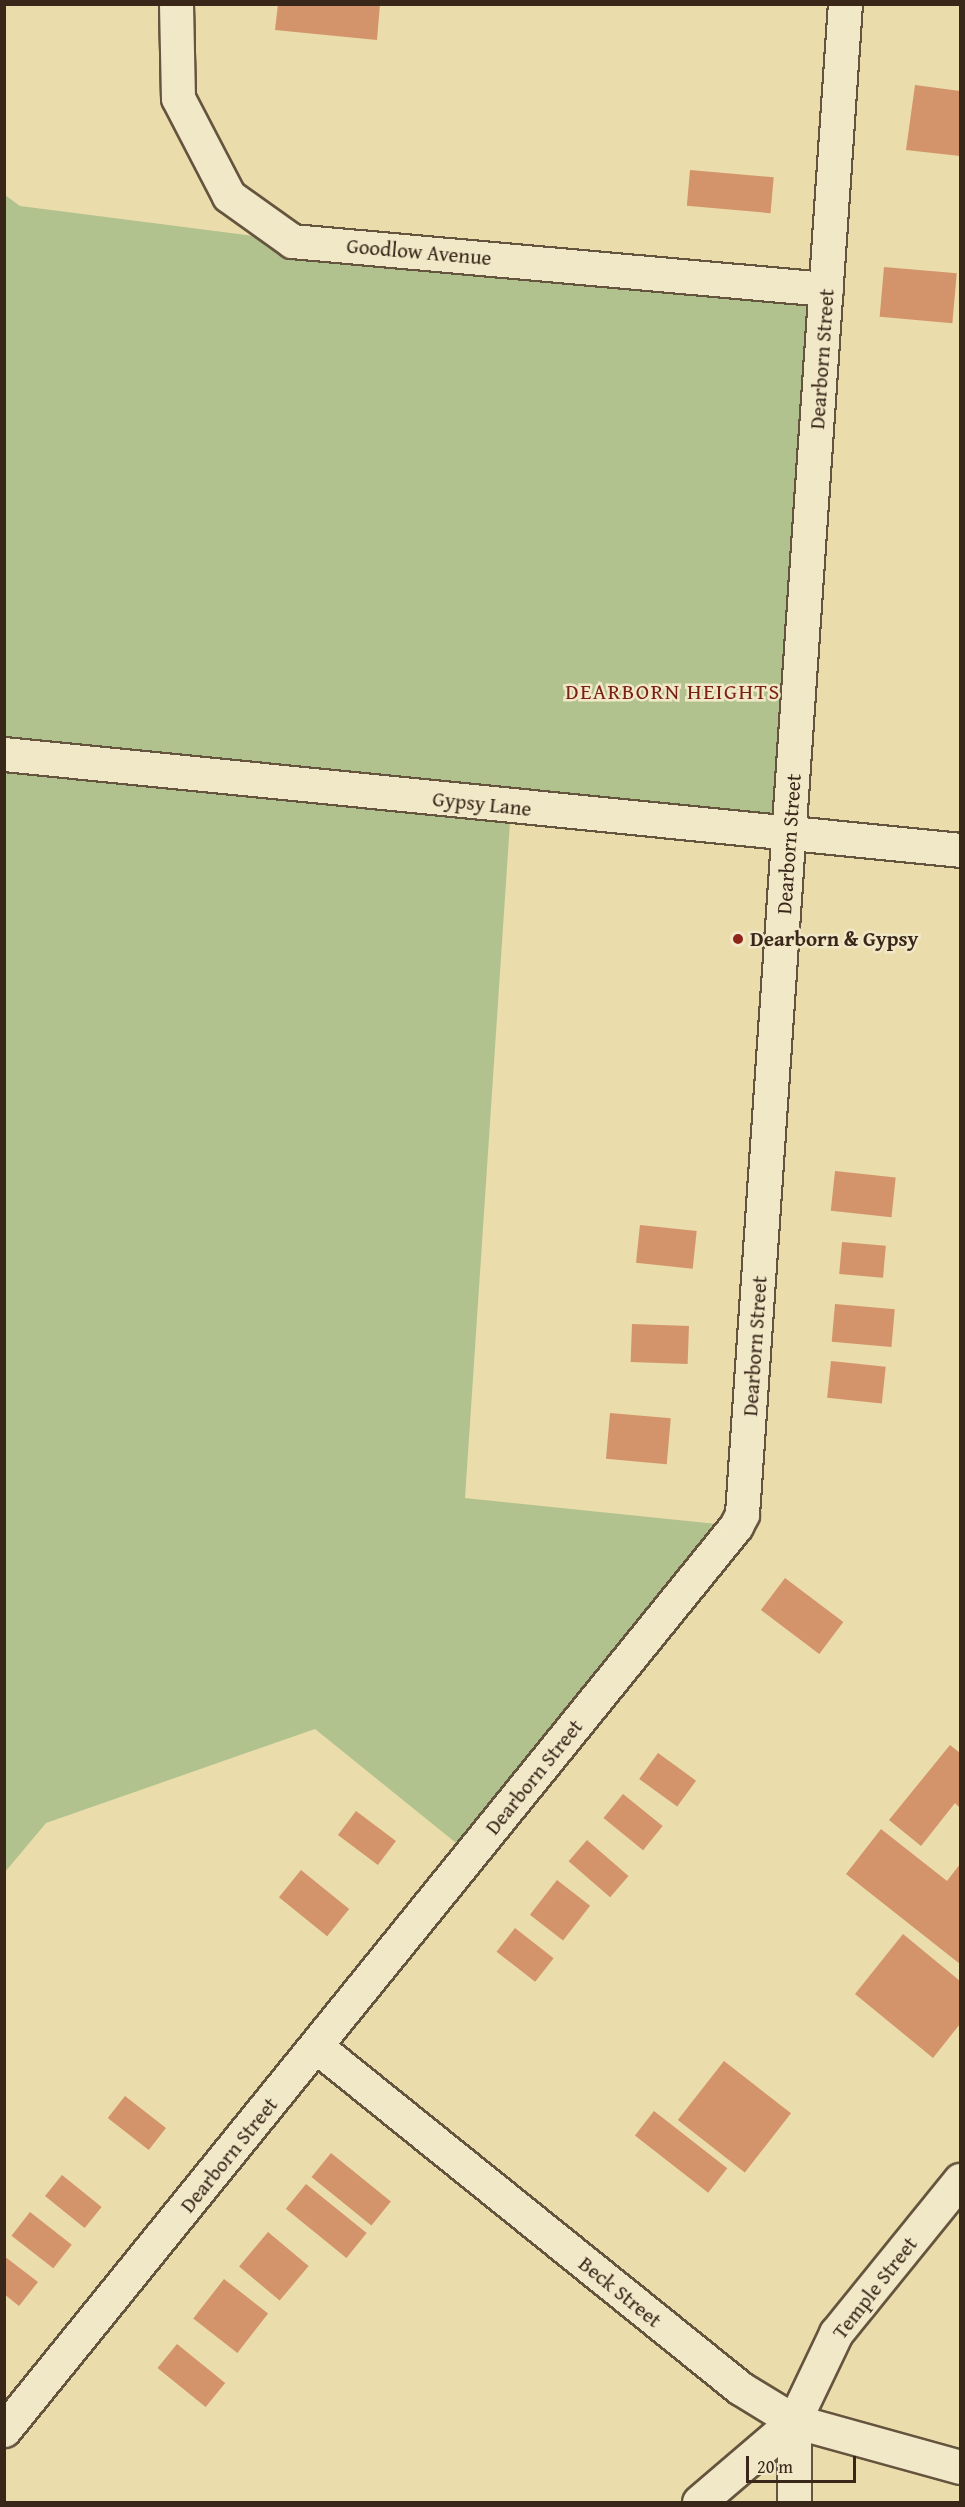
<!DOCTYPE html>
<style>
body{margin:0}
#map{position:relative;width:965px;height:2507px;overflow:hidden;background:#eadcab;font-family:"Gentium Book Plus",serif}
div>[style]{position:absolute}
.green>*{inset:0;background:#b1c28e}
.building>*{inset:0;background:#d3946b;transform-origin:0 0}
.roads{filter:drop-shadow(2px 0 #65543e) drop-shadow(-2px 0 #65543e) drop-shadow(0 2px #65543e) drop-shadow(0 -2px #65543e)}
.street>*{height:33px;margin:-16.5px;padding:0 16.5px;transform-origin:16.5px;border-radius:16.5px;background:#f1e8c8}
.secondary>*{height:33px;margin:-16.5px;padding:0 16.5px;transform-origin:16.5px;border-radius:16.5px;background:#f1e8c8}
.dots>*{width:16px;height:16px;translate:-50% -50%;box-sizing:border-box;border:3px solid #f1e8c8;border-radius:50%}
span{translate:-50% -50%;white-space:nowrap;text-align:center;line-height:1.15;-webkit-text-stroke:5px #f1e8c8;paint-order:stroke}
.street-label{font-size:21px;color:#39271a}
.poi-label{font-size:21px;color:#39271a;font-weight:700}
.left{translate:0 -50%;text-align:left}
.neighbourhood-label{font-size:22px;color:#7a1f14;letter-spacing:1.5px}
.frame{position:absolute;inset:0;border:6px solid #39271a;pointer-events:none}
.scale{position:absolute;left:746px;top:2456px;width:110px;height:27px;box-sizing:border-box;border:3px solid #39271a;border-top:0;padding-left:8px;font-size:18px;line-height:21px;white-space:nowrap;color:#39271a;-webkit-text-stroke:4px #f1e8c8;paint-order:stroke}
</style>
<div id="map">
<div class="green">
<div style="clip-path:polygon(5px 195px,20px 206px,292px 241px,826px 289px,789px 833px,511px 807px,465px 1498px,736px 1526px,471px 1855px,315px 1729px,46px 1823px,5px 1872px)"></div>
</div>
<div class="building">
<div style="clip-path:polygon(278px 4px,380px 4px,377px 40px,275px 30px)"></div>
<div style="clip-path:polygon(915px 85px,960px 91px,960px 156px,906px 150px)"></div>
<div style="left:690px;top:170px;width:84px;height:36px;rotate:5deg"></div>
<div style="left:884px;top:267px;width:73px;height:50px;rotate:5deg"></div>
<div style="left:835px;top:1171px;width:61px;height:40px;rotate:6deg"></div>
<div style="left:640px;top:1225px;width:57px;height:38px;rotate:6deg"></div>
<div style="left:842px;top:1242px;width:44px;height:32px;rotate:5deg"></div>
<div style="left:835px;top:1304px;width:60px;height:38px;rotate:5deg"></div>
<div style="left:632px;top:1324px;width:57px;height:38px;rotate:2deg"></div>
<div style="left:831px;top:1361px;width:55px;height:37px;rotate:6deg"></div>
<div style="left:610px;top:1413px;width:61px;height:46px;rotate:5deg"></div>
<div style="left:785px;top:1578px;width:73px;height:40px;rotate:37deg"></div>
<div style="clip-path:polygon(950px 1745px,960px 1753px,960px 1808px,955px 1803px,921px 1846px,889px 1820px)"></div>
<div style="left:658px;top:1753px;width:47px;height:32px;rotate:36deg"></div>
<div style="left:623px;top:1794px;width:51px;height:31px;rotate:39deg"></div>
<div style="left:356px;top:1811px;width:50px;height:30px;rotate:37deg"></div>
<div style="clip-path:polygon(881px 1829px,947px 1881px,960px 1864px,960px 1964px,846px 1874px)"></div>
<div style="left:587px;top:1840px;width:55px;height:28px;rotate:41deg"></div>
<div style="left:301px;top:1870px;width:62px;height:35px;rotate:39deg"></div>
<div style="left:557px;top:1880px;width:42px;height:44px;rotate:38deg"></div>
<div style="left:515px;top:1928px;width:49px;height:30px;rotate:38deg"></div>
<div style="clip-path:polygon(903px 1934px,960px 1981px,960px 2024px,933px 2058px,855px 1994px)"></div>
<div style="left:724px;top:2061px;width:85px;height:75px;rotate:38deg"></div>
<div style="left:125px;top:2096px;width:52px;height:28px;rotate:38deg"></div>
<div style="left:654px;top:2111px;width:93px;height:31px;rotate:38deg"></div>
<div style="left:331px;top:2153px;width:77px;height:31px;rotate:39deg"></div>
<div style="left:62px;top:2175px;width:51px;height:27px;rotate:39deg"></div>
<div style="left:306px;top:2184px;width:78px;height:32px;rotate:39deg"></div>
<div style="left:30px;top:2212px;width:53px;height:30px;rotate:38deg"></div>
<div style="left:268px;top:2232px;width:53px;height:45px;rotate:40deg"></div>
<div style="clip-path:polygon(4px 2256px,38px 2282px,19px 2306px,4px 2294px)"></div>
<div style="left:224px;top:2279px;width:56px;height:50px;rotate:38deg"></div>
<div style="left:177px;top:2344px;width:62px;height:31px;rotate:39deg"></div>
</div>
<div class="roads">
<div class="street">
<div style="left:176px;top:4px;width:94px;rotate:88.8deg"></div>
<div style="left:178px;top:98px;width:110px;rotate:62.5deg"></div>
<div style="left:229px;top:196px;width:77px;rotate:35.5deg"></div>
<div style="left:292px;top:241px;width:536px;rotate:5.14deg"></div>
<div style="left:317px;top:2047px;width:543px;rotate:38.87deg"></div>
<div style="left:740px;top:2388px;width:63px;rotate:31.4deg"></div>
<div style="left:794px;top:2421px;width:172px;rotate:15.5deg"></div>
<div style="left:4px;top:2430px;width:1163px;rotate:-51deg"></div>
<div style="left:736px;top:1526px;width:13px;rotate:-63deg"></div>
<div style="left:742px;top:1514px;width:1514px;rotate:-86.1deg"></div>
<div style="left:699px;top:2502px;width:125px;rotate:-40.5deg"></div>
<div style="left:794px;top:2421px;width:98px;rotate:-64.5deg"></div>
<div style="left:836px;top:2333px;width:197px;rotate:-51deg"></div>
<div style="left:794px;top:2502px;width:81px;rotate:-90deg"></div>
</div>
<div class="secondary">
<div style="left:4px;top:754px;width:961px;rotate:5.73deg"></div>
</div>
</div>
<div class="dots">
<div style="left:738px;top:939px;background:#8f2418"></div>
</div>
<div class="street-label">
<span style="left:419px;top:252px;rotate:5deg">Goodlow Avenue</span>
<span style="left:822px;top:359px;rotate:-86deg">Dearborn Street</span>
<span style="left:482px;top:804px;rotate:6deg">Gypsy Lane</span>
<span style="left:789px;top:844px;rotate:-86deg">Dearborn Street</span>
<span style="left:755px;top:1346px;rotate:-86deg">Dearborn Street</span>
<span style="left:534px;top:1777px;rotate:-51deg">Dearborn Street</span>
<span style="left:229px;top:2155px;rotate:-51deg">Dearborn Street</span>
<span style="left:875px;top:2288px;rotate:-52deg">Temple Street</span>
<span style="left:620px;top:2292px;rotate:39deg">Beck Street</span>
</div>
<div class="poi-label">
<span class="left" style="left:750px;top:939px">Dearborn &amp; Gypsy</span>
</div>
<div class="neighbourhood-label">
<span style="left:673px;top:692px">DEARBORN HEIGHTS</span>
</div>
<div class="frame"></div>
<div class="scale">20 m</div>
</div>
